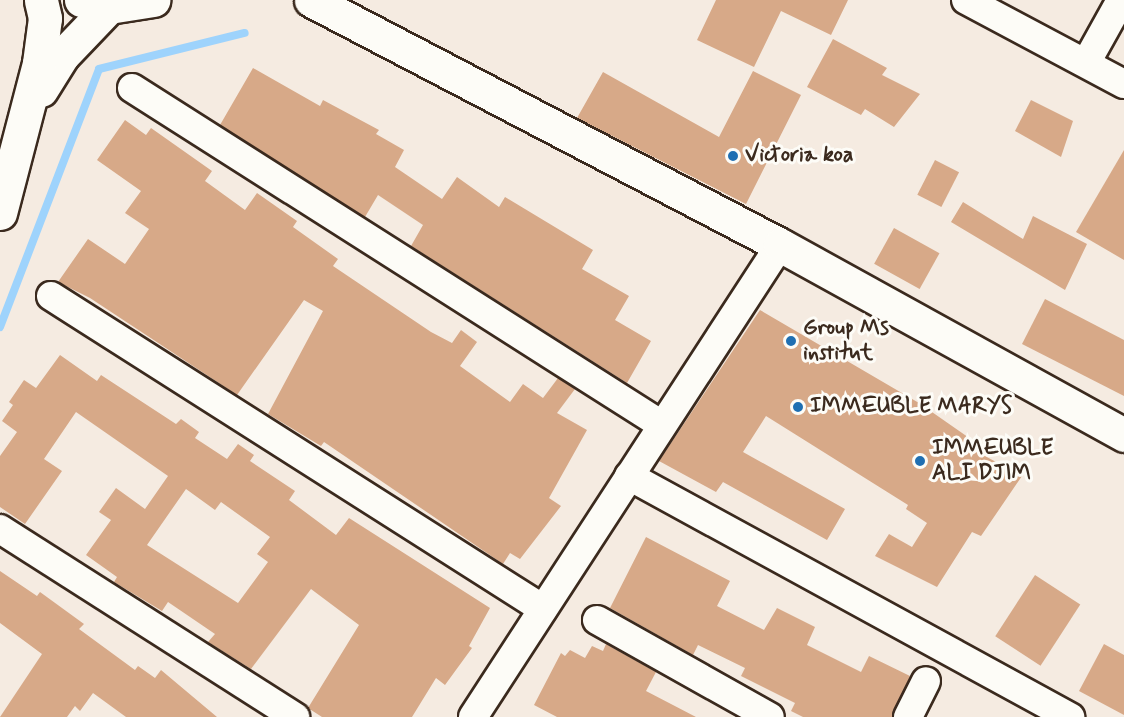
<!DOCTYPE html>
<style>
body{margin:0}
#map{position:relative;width:1124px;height:717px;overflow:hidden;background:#f5ebe1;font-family:Mynerve,sans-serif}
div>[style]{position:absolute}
.stream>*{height:8px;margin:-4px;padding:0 4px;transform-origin:4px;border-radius:4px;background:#9ed3fc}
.building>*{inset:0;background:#d7a988;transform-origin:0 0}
.roads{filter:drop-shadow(2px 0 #3b2a1e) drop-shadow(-2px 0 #3b2a1e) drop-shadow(0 2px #3b2a1e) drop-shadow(0 -2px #3b2a1e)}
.minor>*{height:28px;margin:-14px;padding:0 14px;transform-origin:14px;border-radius:14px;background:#fdfcf7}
.tertiary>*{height:33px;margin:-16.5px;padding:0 16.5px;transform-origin:16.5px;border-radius:16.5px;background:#fdfcf7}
.dots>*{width:16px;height:16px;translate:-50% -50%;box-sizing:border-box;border:3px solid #fdfcf7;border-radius:50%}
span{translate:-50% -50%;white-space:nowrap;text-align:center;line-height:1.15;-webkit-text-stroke:6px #fdfcf7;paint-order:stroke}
.poi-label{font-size:22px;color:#3b2a1e;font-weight:700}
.left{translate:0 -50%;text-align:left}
</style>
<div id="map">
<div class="stream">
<div style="left:0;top:327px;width:276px;rotate:-69deg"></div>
<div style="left:99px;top:69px;width:150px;rotate:-13.9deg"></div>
</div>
<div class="building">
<div style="clip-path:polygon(716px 0,848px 0,831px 35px,781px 11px,754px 67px,697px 40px)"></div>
<div style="clip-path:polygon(833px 39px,887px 68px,882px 75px,920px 94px,894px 127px,865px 109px,861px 115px,807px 87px)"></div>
<div style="clip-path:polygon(253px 68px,320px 106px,323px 100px,379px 130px,376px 134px,404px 150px,395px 167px,442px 199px,457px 177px,499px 207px,505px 197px,593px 250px,582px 269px,629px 296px,615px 320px,651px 341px,627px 383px,411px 246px,423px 225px,378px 195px,365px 217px,220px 125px)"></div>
<div style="clip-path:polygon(753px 71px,801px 95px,746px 204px,577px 118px,603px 72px,719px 137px)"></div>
<div style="clip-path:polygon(1031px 100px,1073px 121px,1061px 157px,1015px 131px)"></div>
<div style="clip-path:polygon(125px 120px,146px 135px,151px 128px,212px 171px,205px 181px,245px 210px,257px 193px,297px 221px,293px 227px,338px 259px,333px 266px,431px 332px,452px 343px,461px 330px,477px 342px,460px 366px,510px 402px,523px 384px,543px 398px,558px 378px,575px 389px,557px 413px,587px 430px,549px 498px,561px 506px,520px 559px,510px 553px,503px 564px,324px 442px,321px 446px,268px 414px,323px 311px,304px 300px,237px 395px,90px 298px,58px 282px,88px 239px,125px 264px,149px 229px,125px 213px,141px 191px,97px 160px)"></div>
<div style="clip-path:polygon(1124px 150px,1124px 260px,1076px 232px)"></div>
<div style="left:935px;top:160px;width:27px;height:39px;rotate:27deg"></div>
<div style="clip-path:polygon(963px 202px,1023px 239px,1033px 216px,1087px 244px,1065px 290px,951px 222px)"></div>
<div style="left:894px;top:228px;width:52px;height:41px;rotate:29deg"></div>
<div style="clip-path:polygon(1045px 299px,1124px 340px,1124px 396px,1022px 344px)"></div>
<div style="clip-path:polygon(760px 310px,919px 403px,975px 442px,970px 448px,1022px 476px,981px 536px,972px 532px,937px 587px,875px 556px,889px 534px,912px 547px,927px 523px,906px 509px,908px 505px,766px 416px,743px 452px,845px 509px,827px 540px,723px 482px,716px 492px,659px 461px)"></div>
<div style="clip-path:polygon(evenodd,60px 355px,97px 381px,101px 375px,176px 424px,181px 419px,199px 432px,195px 438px,227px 459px,238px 444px,254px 455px,250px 461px,295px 491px,289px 500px,336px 535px,349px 518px,490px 608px,469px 646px,472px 648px,445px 685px,436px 678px,412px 717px,322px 717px,308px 708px,359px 625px,311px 589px,251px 669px,208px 642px,215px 634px,168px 602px,162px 611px,114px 582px,117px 577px,86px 555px,111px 520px,99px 512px,116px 488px,145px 509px,168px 476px,76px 412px,44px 459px,62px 471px,25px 524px,0 507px,0 456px,17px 432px,2px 421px,13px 405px,9px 402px,24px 380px,36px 388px,60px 355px,186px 489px,215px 510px,221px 502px,270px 537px,257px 554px,268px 562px,238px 603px,147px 545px,186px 489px)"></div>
<div style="clip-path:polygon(646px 537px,730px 581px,717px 606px,764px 630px,777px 608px,815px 627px,807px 645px,861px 672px,869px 656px,910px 676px,892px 717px,803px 717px,791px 711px,795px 703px,741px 676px,745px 668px,698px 645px,693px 655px,610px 608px)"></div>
<div style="clip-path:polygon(0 571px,37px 596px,40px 592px,84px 624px,79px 629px,135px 670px,138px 666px,155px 678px,161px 670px,217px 717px,126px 717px,93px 693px,80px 711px,75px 706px,67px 717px,0 717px,42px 654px,0 623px)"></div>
<div style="left:1035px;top:575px;width:54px;height:73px;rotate:33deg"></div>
<div style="clip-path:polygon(606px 644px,656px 672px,646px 691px,696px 717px,557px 717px,534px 705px,561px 653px,565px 656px,570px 650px,585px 658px,592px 646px,603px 651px)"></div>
<div style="clip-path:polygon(1104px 644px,1124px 655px,1124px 715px,1079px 691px)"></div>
</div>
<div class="roads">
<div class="minor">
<div style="left:966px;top:0;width:179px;rotate:28deg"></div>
<div style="left:1086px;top:63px;width:72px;rotate:-60.9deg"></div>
<div style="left:132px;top:88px;width:628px;rotate:32.45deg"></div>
<div style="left:51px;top:296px;width:583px;rotate:32.46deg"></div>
<div style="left:629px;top:476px;width:503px;rotate:28.66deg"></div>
<div style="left:0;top:529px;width:350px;rotate:32.5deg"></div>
<div style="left:597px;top:620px;width:198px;rotate:29.3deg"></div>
<div style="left:473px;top:717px;width:563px;rotate:-56.96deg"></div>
<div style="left:908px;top:717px;width:40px;rotate:-63.4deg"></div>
</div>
<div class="tertiary">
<div style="left:81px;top:0;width:29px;rotate:14deg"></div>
<div style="left:109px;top:7px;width:45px;rotate:-9deg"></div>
<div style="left:311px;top:0;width:529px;rotate:27.58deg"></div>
<div style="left:780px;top:245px;width:393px;rotate:28.9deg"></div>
<div style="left:41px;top:90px;width:40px;rotate:-58deg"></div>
<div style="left:62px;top:56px;width:68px;rotate:-46.2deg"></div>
<div style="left:0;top:213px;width:155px;rotate:-75.4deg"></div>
<div style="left:39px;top:63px;width:45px;rotate:-82.4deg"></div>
<div style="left:45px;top:18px;width:18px;rotate:-103deg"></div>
</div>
</div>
<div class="dots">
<div style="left:733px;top:156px;background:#1f6fb2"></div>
<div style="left:791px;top:341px;background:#1f6fb2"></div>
<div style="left:798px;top:407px;background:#1f6fb2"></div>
<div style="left:920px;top:461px;background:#1f6fb2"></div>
</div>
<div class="poi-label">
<span class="left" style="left:745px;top:156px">Victoria koa</span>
<span class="left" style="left:803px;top:341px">Group Ms<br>institut</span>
<span class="left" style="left:810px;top:407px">IMMEUBLE MARYS</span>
<span class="left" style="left:932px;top:461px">IMMEUBLE<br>ALI DJIM</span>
</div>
</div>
